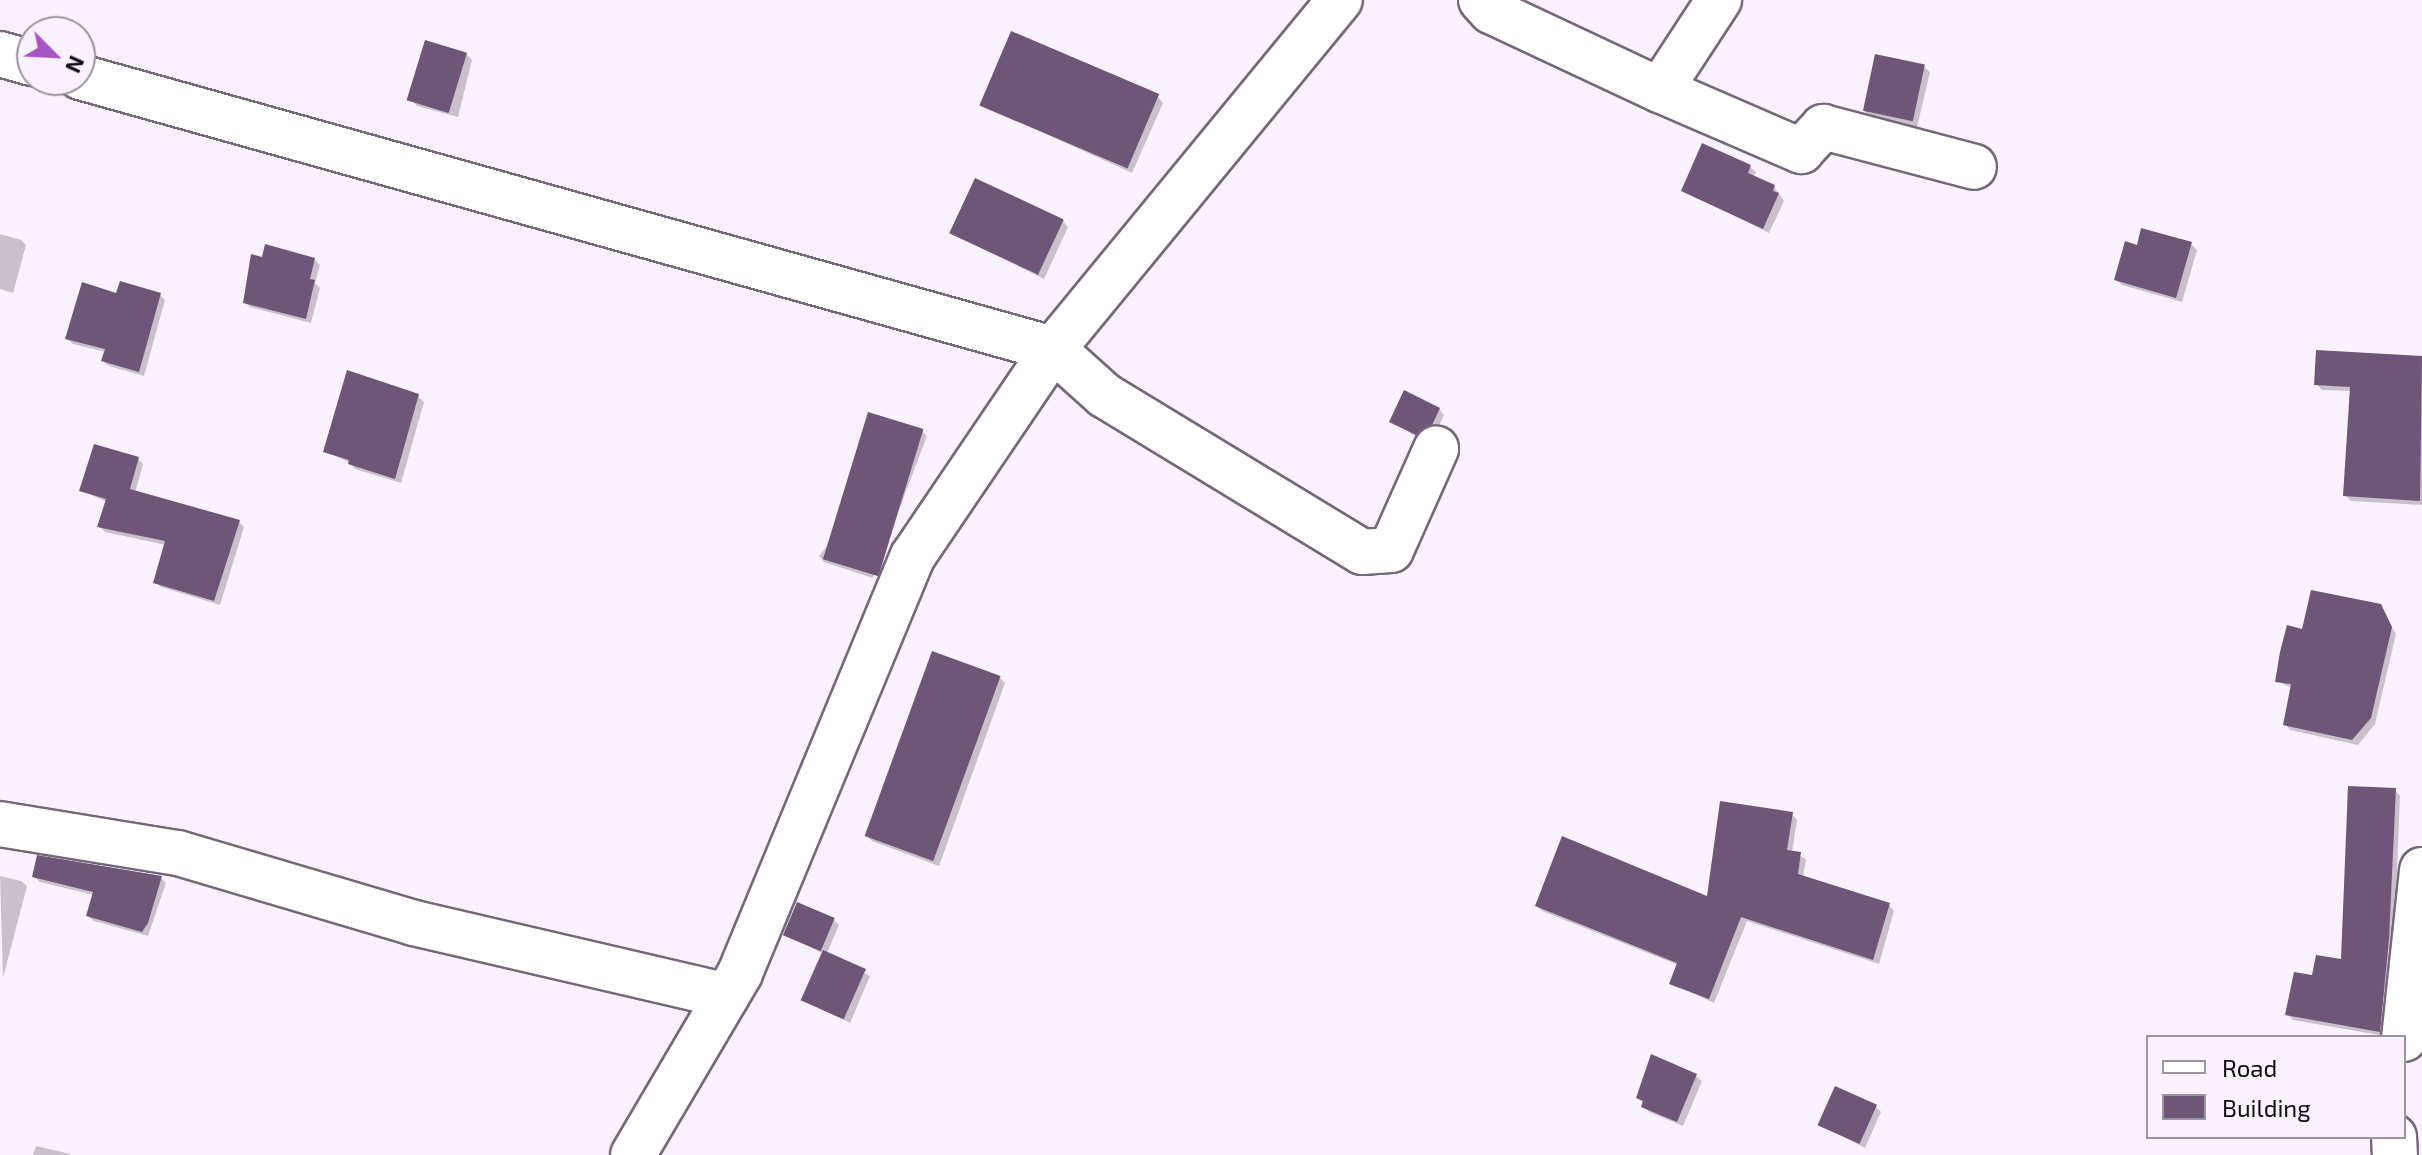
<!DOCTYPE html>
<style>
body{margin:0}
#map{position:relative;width:2422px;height:1155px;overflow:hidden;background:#faf1fe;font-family:"Exo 2",sans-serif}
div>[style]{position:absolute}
.shadow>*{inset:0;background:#0003}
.building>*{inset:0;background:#6f5679;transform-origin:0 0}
.roads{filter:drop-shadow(2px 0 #75687a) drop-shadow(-2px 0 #75687a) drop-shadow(0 2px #75687a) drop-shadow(0 -2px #75687a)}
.minor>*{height:44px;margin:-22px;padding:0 22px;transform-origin:22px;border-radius:22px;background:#fff}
span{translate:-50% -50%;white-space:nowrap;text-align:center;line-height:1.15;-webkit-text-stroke:8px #faf1fe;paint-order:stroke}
.legend{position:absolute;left:2146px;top:1035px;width:260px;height:104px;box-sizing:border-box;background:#faf1fe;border:2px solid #9c95a0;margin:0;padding:10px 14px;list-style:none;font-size:24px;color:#100b12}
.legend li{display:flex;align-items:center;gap:16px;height:40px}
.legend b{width:40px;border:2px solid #9c95a0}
.north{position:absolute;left:16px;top:16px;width:80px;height:80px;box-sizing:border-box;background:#faf1fe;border:2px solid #9c95a0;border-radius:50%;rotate:114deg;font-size:22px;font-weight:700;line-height:32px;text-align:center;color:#100b12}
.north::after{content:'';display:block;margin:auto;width:28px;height:36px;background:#a754c3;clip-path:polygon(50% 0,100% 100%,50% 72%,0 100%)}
</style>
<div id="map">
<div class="shadow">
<div style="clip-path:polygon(466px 54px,472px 60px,458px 117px,417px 106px,412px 100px)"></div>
<div style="clip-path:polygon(1924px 67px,1930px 72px,1917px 127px,1870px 116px,1864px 111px)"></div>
<div style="clip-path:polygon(1158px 97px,1163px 103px,1132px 173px,980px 104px)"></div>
<div style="clip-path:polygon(1750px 167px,1756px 172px,1753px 178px,1774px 187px,1784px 201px,1769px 233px,1683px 190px)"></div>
<div style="clip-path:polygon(1063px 221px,1068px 227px,1044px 279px,952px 233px)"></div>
<div style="clip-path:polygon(0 234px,21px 240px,26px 245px,13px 293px,0 289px)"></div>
<div style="clip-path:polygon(2191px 244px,2197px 250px,2182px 302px,2122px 285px,2116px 280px,2138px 247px)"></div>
<div style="clip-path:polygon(314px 259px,320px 265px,315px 283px,320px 288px,311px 323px,250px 307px,245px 302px)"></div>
<div style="clip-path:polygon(118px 295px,160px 295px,165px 300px,144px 376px,109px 366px,103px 361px,106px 352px,73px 344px,68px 339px)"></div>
<div style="clip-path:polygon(2318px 352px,2422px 358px,2422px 505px,2351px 501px,2345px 495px,2351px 391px,2322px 390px,2316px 384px)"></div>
<div style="clip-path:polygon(418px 396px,424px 402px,401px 483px,355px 469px,350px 463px,325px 451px)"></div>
<div style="clip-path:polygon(1439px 409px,1444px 415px,1437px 430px,1422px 440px,1391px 421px)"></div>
<div style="clip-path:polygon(922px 431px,927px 436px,873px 578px,824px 562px,819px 556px)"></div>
<div style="clip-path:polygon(138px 459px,143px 464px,135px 493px,239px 522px,244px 527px,220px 605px,161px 587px,155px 582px,166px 545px,105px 532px,100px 527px,107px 502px,81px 490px)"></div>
<div style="clip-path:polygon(2380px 606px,2396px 634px,2375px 724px,2358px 745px,2290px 730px,2285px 724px,2292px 688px,2277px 681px,2303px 631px)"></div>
<div style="clip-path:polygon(1000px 678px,1005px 683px,939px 866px,872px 841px,867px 836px)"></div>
<div style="clip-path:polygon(2395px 790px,2400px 796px,2394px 946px,2385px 1036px,2293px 1020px,2288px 1014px,2313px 978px,2343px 962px)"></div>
<div style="clip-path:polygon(1792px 814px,1797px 820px,1792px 852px,1806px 859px,1803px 878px,1889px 905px,1894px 911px,1879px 964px,1747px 921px,1714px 1003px,1671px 983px,1678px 965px,1542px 911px,1537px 906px,1708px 899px)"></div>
<div style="clip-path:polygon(0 876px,21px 881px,27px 886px,3px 978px)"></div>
<div style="clip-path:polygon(34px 877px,161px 878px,166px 883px,148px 936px,94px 921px,88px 916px,94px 895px,40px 882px)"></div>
<div style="clip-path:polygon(834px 920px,839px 925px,827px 953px,870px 976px,850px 1023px,803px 1000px,824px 954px,785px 934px)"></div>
<div style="clip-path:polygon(1696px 1076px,1702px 1081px,1683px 1126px,1649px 1112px,1639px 1098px)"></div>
<div style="clip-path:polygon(1876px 1107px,1881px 1112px,1865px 1148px,1820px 1124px)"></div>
<div style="clip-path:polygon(36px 1146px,70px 1154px,71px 1155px,33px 1155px)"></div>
</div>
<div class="building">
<div style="left:1011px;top:31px;width:161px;height:81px;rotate:23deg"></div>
<div style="left:425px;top:40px;width:44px;height:63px;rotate:17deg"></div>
<div style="left:1875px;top:54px;width:51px;height:58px;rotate:12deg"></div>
<div style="clip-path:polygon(1702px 143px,1751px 165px,1748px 173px,1775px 185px,1773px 191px,1779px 193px,1763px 229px,1681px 191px)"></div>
<div style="left:975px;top:178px;width:98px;height:61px;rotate:25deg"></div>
<div style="clip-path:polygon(2141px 228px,2192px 242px,2176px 298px,2114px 280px,2125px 241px,2137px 245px)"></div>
<div style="clip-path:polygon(265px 244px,315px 258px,310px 279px,315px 280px,306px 319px,243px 303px,251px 254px,262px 257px)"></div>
<div style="clip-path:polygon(120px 281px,161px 293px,139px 372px,101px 361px,105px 349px,65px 339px,82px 282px,116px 293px)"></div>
<div style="clip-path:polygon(2316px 350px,2422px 356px,2420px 501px,2343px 496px,2350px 387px,2314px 385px)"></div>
<div style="clip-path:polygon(347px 370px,419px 394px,395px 479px,348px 464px,349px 460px,323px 452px)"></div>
<div style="clip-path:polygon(1404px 390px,1440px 408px,1432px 425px,1416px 435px,1389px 422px)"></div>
<div style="left:868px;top:412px;width:58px;height:154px;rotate:17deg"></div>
<div style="clip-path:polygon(94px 444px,139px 457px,130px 489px,240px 520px,214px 601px,153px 583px,165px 541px,97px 527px,106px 499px,79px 491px)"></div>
<div style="clip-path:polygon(2311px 590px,2381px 604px,2392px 627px,2371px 718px,2352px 740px,2283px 725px,2291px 684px,2275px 682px,2280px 652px,2287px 625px,2302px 629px)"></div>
<div style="left:932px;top:651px;width:73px;height:197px;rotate:20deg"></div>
<div style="clip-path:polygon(2348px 786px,2396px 788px,2389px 939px,2380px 1032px,2285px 1015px,2294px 972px,2312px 975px,2316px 955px,2341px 959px)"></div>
<div style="clip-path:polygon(1720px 801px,1793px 812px,1787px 850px,1801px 852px,1798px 874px,1890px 903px,1873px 960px,1741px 917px,1709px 999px,1669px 984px,1677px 963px,1535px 906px,1562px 836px,1707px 896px)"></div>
<div style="clip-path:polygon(37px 855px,162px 876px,148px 923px,142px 932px,86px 916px,93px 892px,32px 877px)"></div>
<div style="left:797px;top:902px;width:41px;height:36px;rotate:23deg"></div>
<div style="left:823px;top:950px;width:47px;height:55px;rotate:24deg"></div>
<div style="clip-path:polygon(1651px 1054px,1697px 1074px,1677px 1122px,1641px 1107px,1643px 1101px,1636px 1098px)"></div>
<div style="left:1835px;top:1086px;width:46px;height:43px;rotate:24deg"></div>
</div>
<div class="roads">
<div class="minor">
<div style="left:1481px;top:0;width:15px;rotate:48deg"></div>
<div style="left:1491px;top:11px;width:187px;rotate:25.1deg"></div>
<div style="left:1660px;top:90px;width:154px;rotate:23.4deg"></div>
<div style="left:1801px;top:151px;width:33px;rotate:-47deg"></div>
<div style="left:1823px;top:127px;width:156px;rotate:14.8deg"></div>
<div style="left:0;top:54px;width:33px;rotate:16deg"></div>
<div style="left:80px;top:77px;width:1010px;rotate:15.62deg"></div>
<div style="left:1053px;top:349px;width:69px;rotate:42deg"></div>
<div style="left:1104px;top:395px;width:302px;rotate:31.3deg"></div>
<div style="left:1362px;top:552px;width:29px;rotate:-4deg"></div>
<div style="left:1391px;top:550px;width:111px;rotate:-66deg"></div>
<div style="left:1660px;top:90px;width:108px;rotate:-56.8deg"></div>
<div style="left:0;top:824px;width:180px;rotate:9.3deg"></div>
<div style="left:178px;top:853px;width:246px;rotate:16.5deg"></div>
<div style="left:414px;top:923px;width:321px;rotate:13.1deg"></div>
<div style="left:2404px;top:1039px;width:170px;rotate:-83.9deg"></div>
<div style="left:2394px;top:1137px;width:18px;rotate:87deg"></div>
<div style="left:633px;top:1155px;width:211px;rotate:-59.5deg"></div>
<div style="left:740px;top:973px;width:451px;rotate:-67.5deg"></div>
<div style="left:913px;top:556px;width:250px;rotate:-55.9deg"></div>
<div style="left:1053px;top:349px;width:452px;rotate:-50.6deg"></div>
</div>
</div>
<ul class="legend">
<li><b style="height:10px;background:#fff"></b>Road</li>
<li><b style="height:22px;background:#6f5679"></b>Building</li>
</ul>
<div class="north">N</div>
</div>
